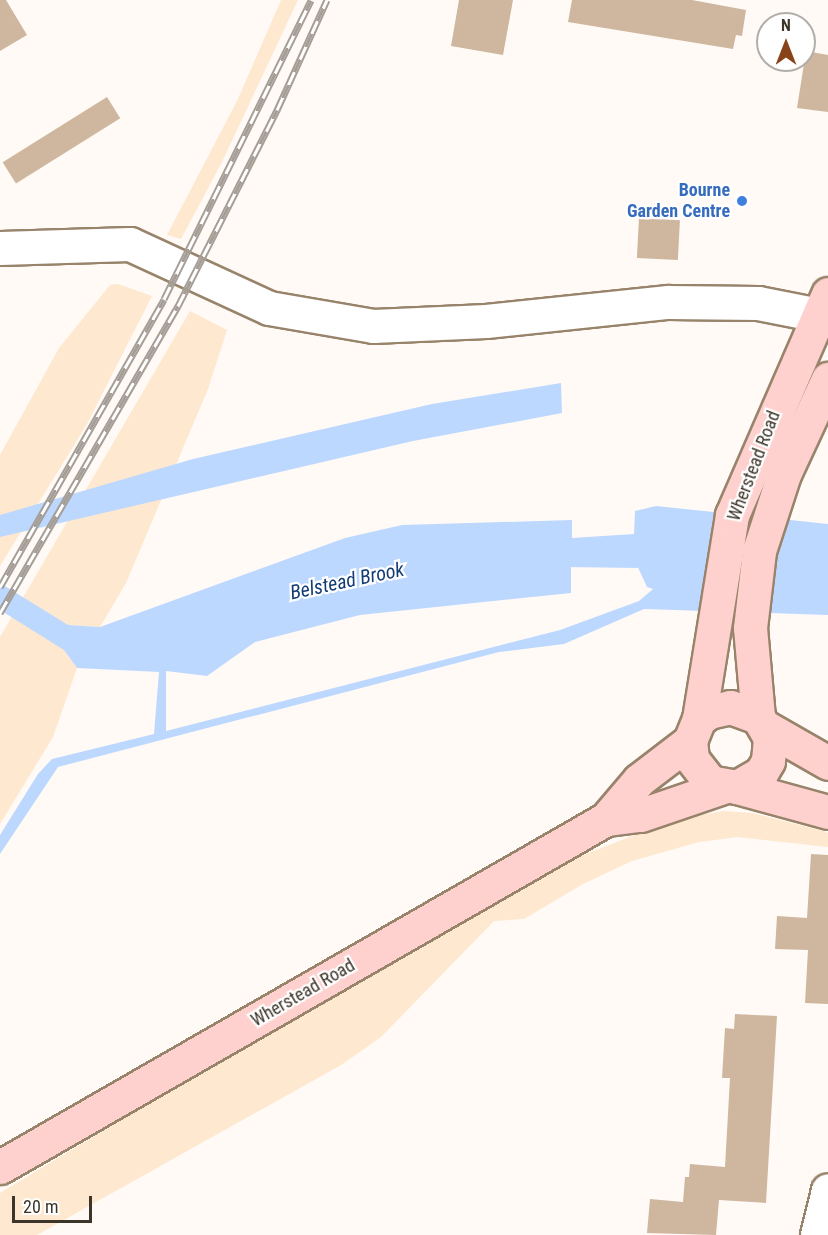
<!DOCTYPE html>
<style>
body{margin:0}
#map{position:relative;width:828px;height:1235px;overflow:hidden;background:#fffaf5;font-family:"Roboto Condensed",sans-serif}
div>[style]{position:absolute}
.green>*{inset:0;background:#fee8cf}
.water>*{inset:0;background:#bdd8ff}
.stream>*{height:8px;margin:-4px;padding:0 4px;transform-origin:4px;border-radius:4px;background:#bdd8ff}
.building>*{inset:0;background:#ceb79e;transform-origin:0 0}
.roads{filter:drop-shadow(2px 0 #98836b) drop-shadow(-2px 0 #98836b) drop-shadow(0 2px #98836b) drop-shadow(0 -2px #98836b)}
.minor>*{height:33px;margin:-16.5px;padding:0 16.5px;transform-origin:16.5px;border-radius:16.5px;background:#fff}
.major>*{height:33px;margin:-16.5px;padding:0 16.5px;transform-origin:16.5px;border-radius:16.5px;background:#fed1cf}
.rail>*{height:7px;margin-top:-3.5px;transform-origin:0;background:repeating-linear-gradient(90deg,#fff 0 14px,#a59e97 0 28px);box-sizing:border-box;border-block:2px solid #a59e97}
.dots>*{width:16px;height:16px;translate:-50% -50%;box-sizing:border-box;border:3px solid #fff;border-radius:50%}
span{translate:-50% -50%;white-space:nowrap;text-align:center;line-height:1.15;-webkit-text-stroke:4.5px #fff;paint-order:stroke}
.shop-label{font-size:18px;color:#366cbe;font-weight:700}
.right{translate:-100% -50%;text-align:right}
.street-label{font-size:18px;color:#3d352a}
.water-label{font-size:20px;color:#143c74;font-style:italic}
.north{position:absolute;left:756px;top:12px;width:60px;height:60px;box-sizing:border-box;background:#fff;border:2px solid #b1aeaa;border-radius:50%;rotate:0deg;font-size:16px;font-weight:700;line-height:24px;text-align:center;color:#3d352a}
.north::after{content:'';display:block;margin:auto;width:21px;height:27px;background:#884319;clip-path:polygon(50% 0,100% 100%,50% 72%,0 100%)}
.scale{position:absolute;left:12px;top:1196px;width:80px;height:27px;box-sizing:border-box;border:3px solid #3d352a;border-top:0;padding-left:8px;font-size:18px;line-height:21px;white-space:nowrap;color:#3d352a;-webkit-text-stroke:4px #fff;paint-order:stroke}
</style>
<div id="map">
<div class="green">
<div style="clip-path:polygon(281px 0,298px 0,222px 162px,181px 239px,167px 235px,237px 101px)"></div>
<div style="clip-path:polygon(118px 284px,152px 296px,87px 424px,0 566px,0 455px,59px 348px,110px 285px)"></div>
<div style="clip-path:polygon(190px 311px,227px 330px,208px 389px,126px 583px,100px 627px,68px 625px,64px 650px,77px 668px,53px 737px,0 824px,0 637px)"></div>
<div style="clip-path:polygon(723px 811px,752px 813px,823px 831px,828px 833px,828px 847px,738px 837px,699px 842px,632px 861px,583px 884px,524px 919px,494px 921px,381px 1037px,341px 1065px,37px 1235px,0 1235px,0 1193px,224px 1058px,581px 856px,673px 820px)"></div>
</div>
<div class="water">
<div style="clip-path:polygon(561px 383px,562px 413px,413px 441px,0 537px,0 515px,193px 459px,432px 404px)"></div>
<div style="clip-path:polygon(evenodd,656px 506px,828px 524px,828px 615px,644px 609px,564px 644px,499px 652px,58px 767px,0 854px,0 835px,38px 774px,52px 759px,154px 734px,159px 672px,77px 668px,64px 650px,0 610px,0 583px,68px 625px,100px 627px,345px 538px,402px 525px,572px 520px,572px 538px,634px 534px,635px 511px,656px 506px,635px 561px,647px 587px,653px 589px,639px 601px,560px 630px,166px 731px,166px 671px,207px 676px,255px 642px,360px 615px,571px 593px,571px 562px,635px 561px)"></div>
</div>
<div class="stream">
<div style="left:562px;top:563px;width:80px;rotate:0.7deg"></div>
</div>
<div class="building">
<div style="clip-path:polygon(0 0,6px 0,27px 35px,0 51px)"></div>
<div style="clip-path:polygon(459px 0,513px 0,503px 55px,451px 46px)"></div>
<div style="clip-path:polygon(572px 0,692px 0,746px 10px,742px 36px,736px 35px,733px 49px,568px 22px)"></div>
<div style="clip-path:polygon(806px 51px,828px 55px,828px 112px,797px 108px)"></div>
<div style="left:107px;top:97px;width:25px;height:123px;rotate:58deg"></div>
<div style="left:639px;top:218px;width:41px;height:40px;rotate:3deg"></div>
<div style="clip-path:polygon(811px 854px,828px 855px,828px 1004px,805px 1003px,808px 950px,775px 949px,777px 916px,807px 918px)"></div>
<div style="clip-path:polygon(735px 1014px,777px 1016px,766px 1203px,719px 1200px,716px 1235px,647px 1233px,650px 1199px,683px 1202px,685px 1177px,689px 1177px,690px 1164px,725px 1167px,730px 1078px,722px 1078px,725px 1028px,734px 1029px)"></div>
</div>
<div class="roads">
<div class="minor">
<div style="left:0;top:248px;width:130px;rotate:-1.8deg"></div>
<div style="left:130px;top:244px;width:153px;rotate:24.7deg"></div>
<div style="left:269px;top:308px;width:106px;rotate:9.8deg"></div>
<div style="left:373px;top:326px;width:113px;rotate:-2.5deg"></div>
<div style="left:486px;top:321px;width:183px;rotate:-6deg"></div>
<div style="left:668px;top:302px;width:90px;rotate:0.6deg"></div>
<div style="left:758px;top:303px;width:62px;rotate:11.1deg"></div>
<div style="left:817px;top:1235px;width:46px;rotate:-76.3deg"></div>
</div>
<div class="major">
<div style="left:758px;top:717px;width:89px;rotate:-95.1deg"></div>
<div style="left:750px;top:628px;width:78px;rotate:-83.3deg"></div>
<div style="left:759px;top:551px;width:81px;rotate:-72deg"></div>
<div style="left:784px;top:474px;width:105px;rotate:-65.1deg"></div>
<div style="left:699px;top:719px;width:12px;rotate:-35deg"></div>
<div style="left:709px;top:712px;width:22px;rotate:-13deg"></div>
<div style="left:730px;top:707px;width:30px;rotate:20deg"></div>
<div style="left:758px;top:717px;width:24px;rotate:60deg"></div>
<div style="left:770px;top:738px;width:23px;rotate:95deg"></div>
<div style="left:768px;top:761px;width:14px;rotate:120deg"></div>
<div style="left:761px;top:773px;width:28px;rotate:150deg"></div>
<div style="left:737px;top:787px;width:27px;rotate:-170deg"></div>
<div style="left:710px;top:782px;width:29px;rotate:-128deg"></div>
<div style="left:692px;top:759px;width:18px;rotate:-96deg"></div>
<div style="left:690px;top:741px;width:24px;rotate:-68deg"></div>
<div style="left:699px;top:719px;width:207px;rotate:-80.8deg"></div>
<div style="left:732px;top:515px;width:241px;rotate:-66.5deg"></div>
<div style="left:767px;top:728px;width:70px;rotate:29.8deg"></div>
<div style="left:737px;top:787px;width:94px;rotate:15.4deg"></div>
<div style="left:606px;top:819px;width:35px;rotate:-7deg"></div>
<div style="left:641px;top:815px;width:87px;rotate:-18.9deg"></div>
<div style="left:0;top:1167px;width:699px;rotate:-29.87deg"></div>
<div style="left:606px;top:819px;width:51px;rotate:-49.8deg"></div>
<div style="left:639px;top:780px;width:64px;rotate:-37.4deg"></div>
</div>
</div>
<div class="rail">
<div style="left:0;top:587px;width:331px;rotate:-60.3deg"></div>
<div style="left:164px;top:299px;width:333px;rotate:-63.8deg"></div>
<div style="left:0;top:613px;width:355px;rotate:-59.9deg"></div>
<div style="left:178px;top:306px;width:220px;rotate:-63.2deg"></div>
<div style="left:277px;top:110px;width:121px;rotate:-65.6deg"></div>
</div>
<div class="dots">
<div style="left:742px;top:201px;background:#3f7fe0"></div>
</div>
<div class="shop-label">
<span class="right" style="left:730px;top:201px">Bourne<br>Garden Centre</span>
</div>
<div class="street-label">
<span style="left:754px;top:466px;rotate:-69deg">Wherstead Road</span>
<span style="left:303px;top:993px;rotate:-30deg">Wherstead Road</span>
</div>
<div class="water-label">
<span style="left:347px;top:581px;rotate:-12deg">Belstead Brook</span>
</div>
<div class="north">N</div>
<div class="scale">20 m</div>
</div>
